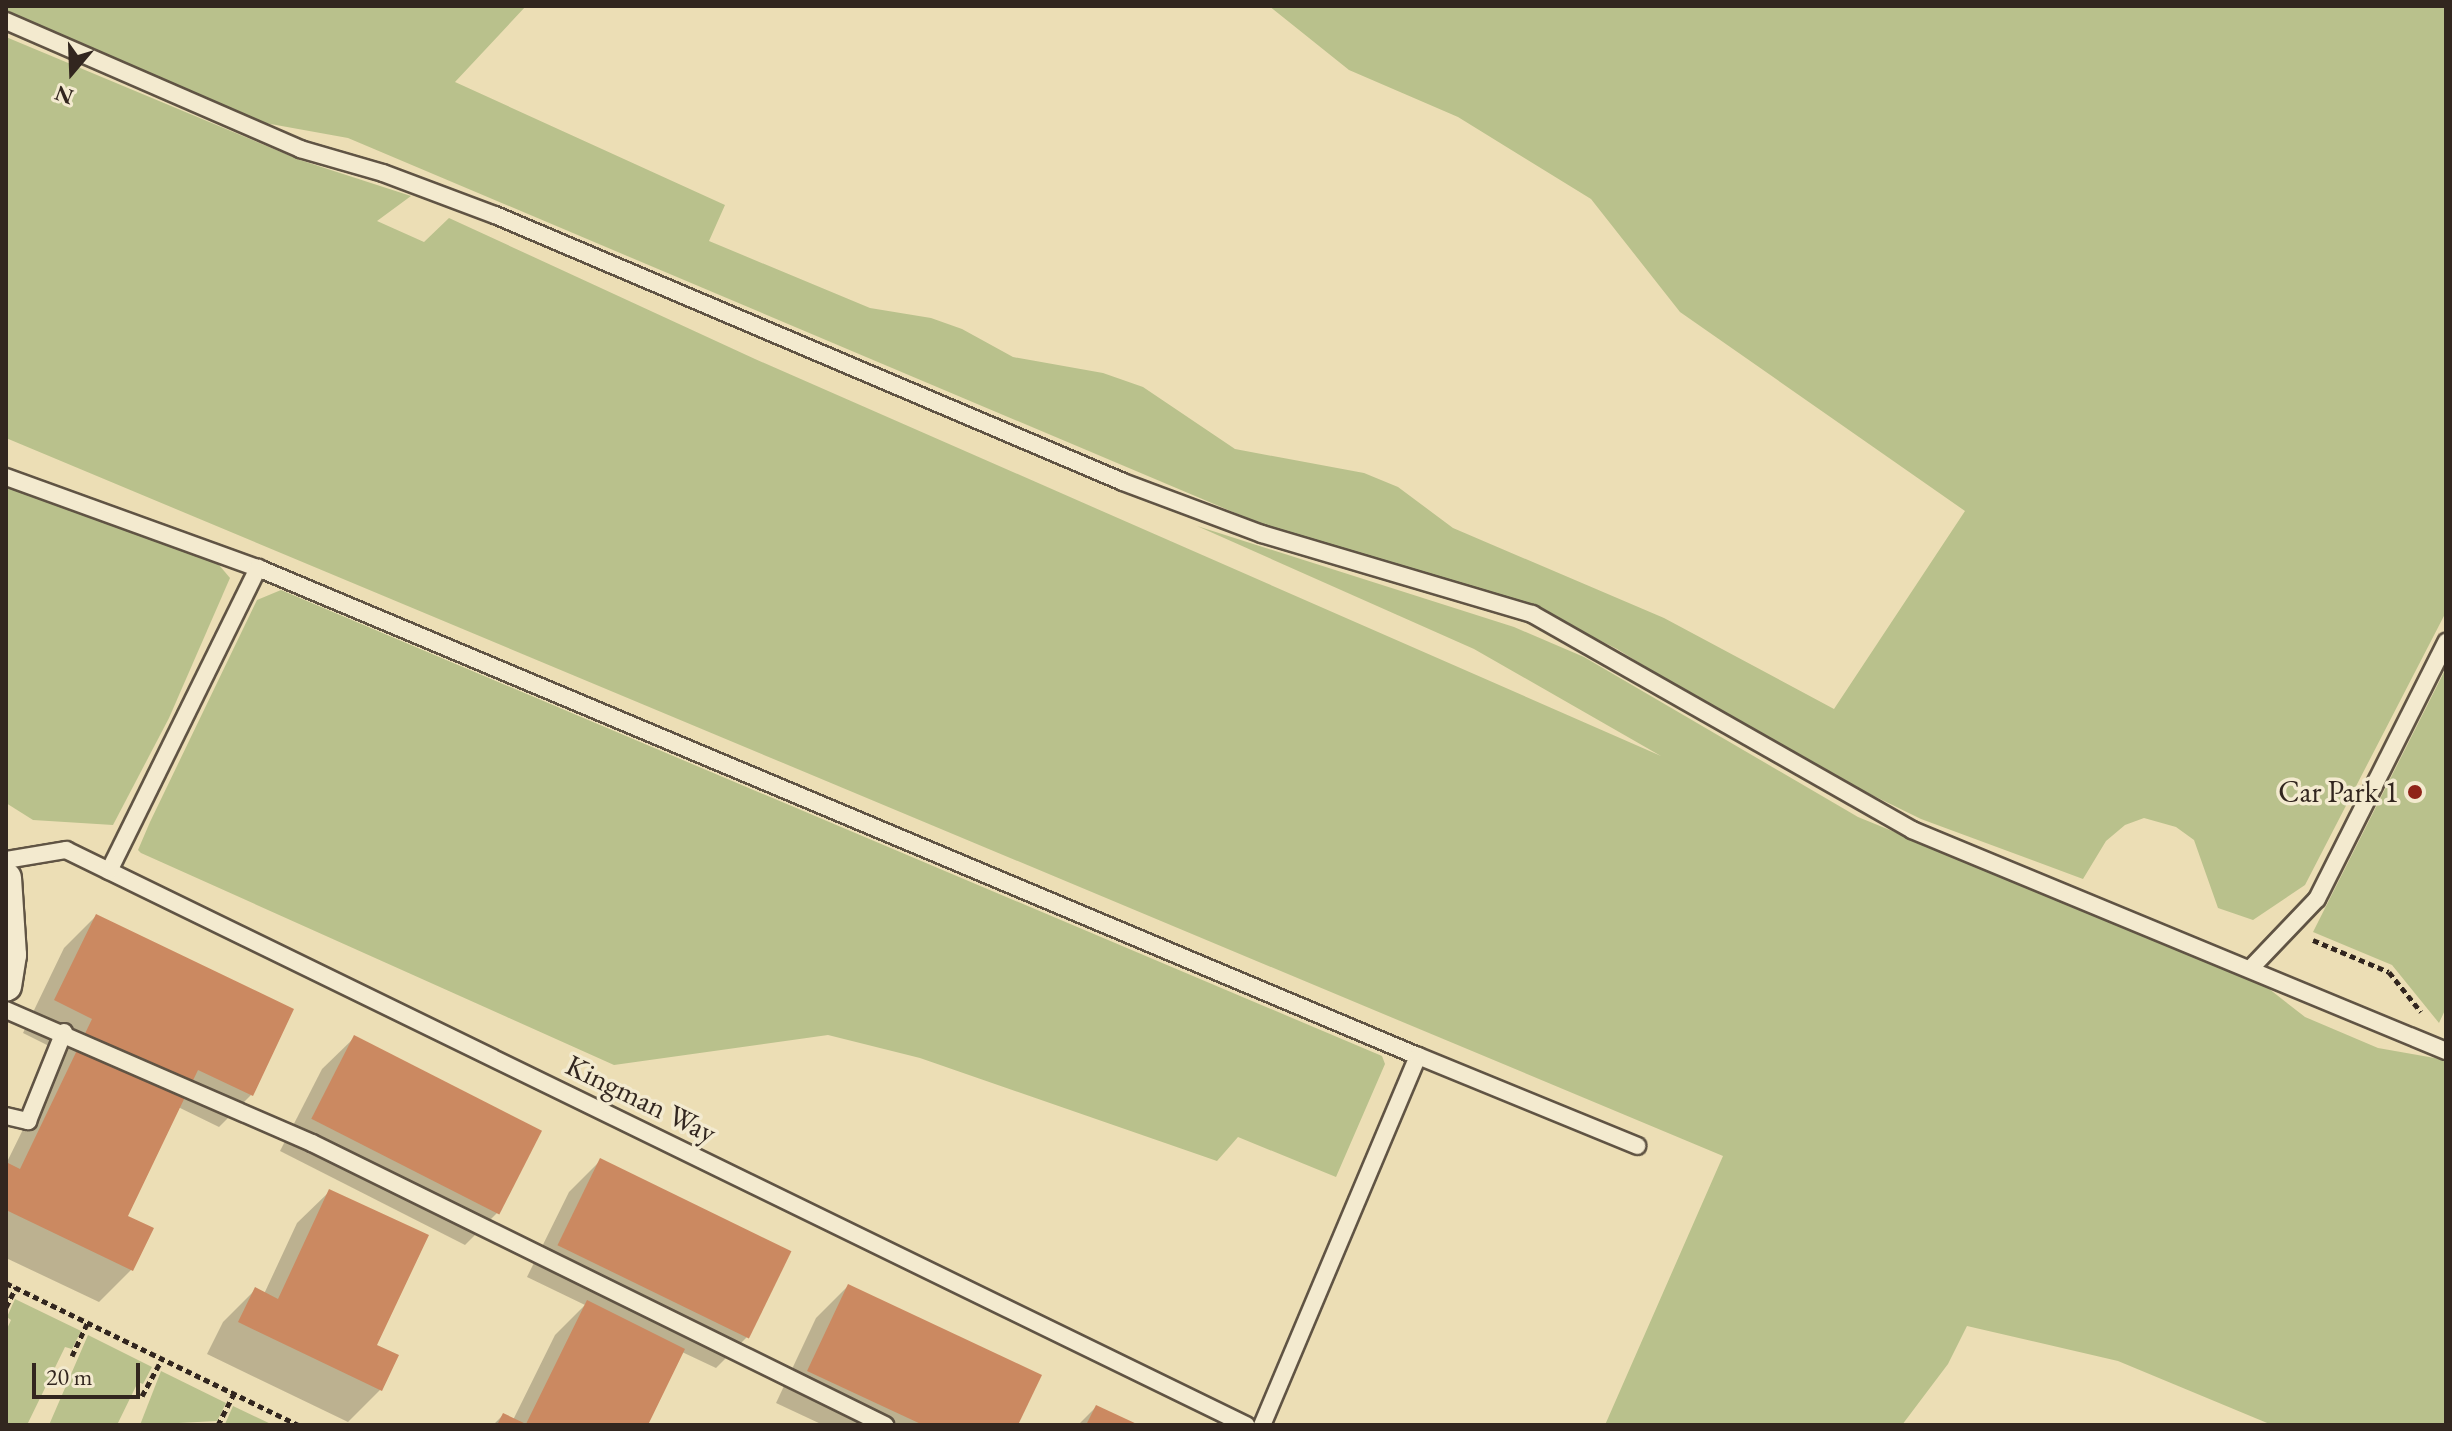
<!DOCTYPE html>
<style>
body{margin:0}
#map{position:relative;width:2452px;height:1431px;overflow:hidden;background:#ecdeb5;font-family:"EB Garamond",serif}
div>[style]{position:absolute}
.green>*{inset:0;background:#b9c18c}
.shadow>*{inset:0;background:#0003}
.building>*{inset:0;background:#cb8961;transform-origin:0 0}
.path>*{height:5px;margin-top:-2.5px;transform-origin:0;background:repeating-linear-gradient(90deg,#32261f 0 6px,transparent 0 10px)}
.roads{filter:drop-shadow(2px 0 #605444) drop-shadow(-2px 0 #605444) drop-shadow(0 2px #605444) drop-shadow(0 -2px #605444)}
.lane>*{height:16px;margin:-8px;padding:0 8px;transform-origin:8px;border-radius:8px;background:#f3eacf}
.street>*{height:30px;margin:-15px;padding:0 15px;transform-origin:15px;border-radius:15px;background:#f3eacf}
.dots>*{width:22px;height:22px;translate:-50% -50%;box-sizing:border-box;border:4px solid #f3eacf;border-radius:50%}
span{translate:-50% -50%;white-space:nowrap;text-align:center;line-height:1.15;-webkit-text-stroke:7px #f3eacf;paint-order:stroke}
.poi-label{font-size:30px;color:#32261f}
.right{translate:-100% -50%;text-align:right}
.street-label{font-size:30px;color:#32261f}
.frame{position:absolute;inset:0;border:8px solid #32261f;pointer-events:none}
.north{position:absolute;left:32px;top:32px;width:80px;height:80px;-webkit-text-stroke:6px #f3eacf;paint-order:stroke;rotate:199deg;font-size:22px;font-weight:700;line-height:32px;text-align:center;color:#32261f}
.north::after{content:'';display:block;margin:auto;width:28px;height:36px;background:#32261f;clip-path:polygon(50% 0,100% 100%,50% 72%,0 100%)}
.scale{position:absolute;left:32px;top:1363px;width:108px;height:36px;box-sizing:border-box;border:4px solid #32261f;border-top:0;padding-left:10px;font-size:24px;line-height:28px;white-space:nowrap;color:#32261f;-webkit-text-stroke:6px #f3eacf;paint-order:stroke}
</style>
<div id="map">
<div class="green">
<div style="clip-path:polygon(6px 6px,526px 6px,455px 82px,725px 205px,709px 241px,870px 308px,931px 318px,962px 329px,1013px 357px,1103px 373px,1143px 387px,1235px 449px,1364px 473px,1398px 487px,1453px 528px,1664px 618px,1834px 709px,1965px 511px,1680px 312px,1591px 199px,1458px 117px,1349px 70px,1269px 6px,2446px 6px,2446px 612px,2305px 885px,2253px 920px,2218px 908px,2194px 840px,2176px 827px,2144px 818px,2125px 825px,2106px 841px,2083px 879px,1921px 819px,1778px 749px,1617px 649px,1557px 619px,1259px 523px,348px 138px,265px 123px,38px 27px,6px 12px)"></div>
<div style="clip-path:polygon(6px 37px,300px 160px,411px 196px,377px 221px,424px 242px,449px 218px,755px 359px,1661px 756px,1474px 649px,1197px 526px,1514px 627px,1584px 657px,1858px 817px,2259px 981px,2305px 1017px,2378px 1048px,2446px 1060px,2446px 1425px,2272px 1425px,2118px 1361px,1967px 1326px,1948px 1364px,1902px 1425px,1605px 1425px,1723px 1156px,6px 438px)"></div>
<div style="clip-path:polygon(6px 486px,214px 559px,230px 578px,169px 718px,113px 825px,33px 820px,6px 803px)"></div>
<div style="clip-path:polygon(281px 590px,1382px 1056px,1385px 1064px,1336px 1177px,1238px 1137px,1217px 1161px,920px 1058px,828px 1035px,614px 1065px,141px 853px,138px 850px,150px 822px,257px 600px)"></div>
<div style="clip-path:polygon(2446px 668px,2446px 1008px,2439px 1023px,2392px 965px,2313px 932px)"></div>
<div style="clip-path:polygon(15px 1299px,81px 1331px,72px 1349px,65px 1347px,27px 1425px,6px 1425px,6px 1331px,11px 1320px,7px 1317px)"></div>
<div style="clip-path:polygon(88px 1335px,152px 1367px,143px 1384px,138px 1382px,117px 1425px,49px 1425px)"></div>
<div style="clip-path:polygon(161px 1371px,226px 1403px,217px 1421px,140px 1425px)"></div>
<div style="clip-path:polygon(233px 1406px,273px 1425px,225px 1424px)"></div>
</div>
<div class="shadow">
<div style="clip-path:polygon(96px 916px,251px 1095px,219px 1127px,178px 1107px,126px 1217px,151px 1229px,131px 1270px,99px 1302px,6px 1258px,6px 1164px,61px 1052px,23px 1033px,64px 948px)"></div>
<div style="clip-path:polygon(355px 1037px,539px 1131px,497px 1213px,465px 1245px,280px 1151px,322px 1069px)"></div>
<div style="clip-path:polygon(601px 1160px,748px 1336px,716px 1368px,682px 1352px,646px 1425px,493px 1425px,503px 1415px,513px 1420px,555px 1335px,585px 1305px,527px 1277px,569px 1192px)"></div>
<div style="clip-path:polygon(330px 1191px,380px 1390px,348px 1422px,207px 1354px,223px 1322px,255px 1290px,264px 1294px,297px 1223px)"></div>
<div style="clip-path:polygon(848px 1286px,1016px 1425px,823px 1425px,776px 1403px,816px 1318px)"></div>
<div style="clip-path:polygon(1096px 1407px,1134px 1425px,1078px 1425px)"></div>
</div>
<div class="building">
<div style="clip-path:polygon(96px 914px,294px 1009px,253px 1096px,198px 1070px,128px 1216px,154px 1228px,133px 1271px,6px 1210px,6px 1162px,20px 1169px,92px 1019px,54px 1000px)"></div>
<div style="left:354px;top:1035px;width:211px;height:94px;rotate:27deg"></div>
<div style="left:600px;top:1158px;width:213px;height:97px;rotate:26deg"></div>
<div style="clip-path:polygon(329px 1189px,429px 1235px,377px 1345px,399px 1355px,382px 1391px,238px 1322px,255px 1287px,278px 1299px)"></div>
<div style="clip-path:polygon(848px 1284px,1042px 1375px,1018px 1425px,923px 1425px,807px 1371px)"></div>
<div style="clip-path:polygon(587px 1300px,685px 1349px,648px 1425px,497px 1425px,503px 1413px,526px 1424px)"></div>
<div style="clip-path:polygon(1096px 1405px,1139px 1425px,1086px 1425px)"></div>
</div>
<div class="path">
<div style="left:2313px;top:940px;width:82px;rotate:22.8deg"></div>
<div style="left:2389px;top:972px;width:51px;rotate:51.3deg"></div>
<div style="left:6px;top:1283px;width:325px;rotate:25.9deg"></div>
<div style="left:6px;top:1307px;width:22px;rotate:-63deg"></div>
<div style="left:72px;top:1356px;width:38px;rotate:-65deg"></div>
<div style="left:142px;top:1396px;width:42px;rotate:-61.6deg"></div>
<div style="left:218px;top:1425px;width:35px;rotate:-63deg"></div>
</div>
<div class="roads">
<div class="lane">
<div style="left:6px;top:21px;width:321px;rotate:23.5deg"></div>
<div style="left:300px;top:149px;width:86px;rotate:16.1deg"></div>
<div style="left:383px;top:173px;width:120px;rotate:20.6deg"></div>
<div style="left:495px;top:215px;width:682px;rotate:23.03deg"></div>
<div style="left:1123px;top:482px;width:148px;rotate:20.5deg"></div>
<div style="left:1262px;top:534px;width:282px;rotate:16.5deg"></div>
<div style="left:1532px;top:614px;width:437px;rotate:29.6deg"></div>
<div style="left:1912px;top:830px;width:578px;rotate:22.48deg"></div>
<div style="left:6px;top:477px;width:268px;rotate:19.9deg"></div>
<div style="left:258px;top:568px;width:1258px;rotate:22.82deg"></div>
<div style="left:1418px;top:1056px;width:401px;rotate:112.9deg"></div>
<div style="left:6px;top:860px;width:61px;rotate:-9.5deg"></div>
<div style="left:66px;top:850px;width:1313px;rotate:25.98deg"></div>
<div style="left:109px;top:871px;width:338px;rotate:-63.8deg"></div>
<div style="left:2251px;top:968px;width:95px;rotate:-46.3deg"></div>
<div style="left:2317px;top:899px;width:288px;rotate:-63.3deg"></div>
<div style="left:6px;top:1010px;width:334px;rotate:23.5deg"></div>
<div style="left:312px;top:1143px;width:639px;rotate:26.2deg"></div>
<div style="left:1418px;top:1056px;width:237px;rotate:22.3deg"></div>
<div style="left:6px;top:1116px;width:23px;rotate:13deg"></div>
<div style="left:28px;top:1121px;width:96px;rotate:-68deg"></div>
</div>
<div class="street">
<div style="left:6px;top:878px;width:77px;rotate:86.3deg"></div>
<div style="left:11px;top:955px;width:31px;rotate:99deg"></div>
</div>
</div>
<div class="dots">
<div style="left:2415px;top:792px;background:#8f2418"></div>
</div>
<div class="poi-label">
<span class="right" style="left:2399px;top:792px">Car Park 1</span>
</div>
<div class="street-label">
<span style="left:641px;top:1099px;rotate:26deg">Kingman Way</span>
</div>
<div class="frame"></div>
<div class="north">N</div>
<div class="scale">20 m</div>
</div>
